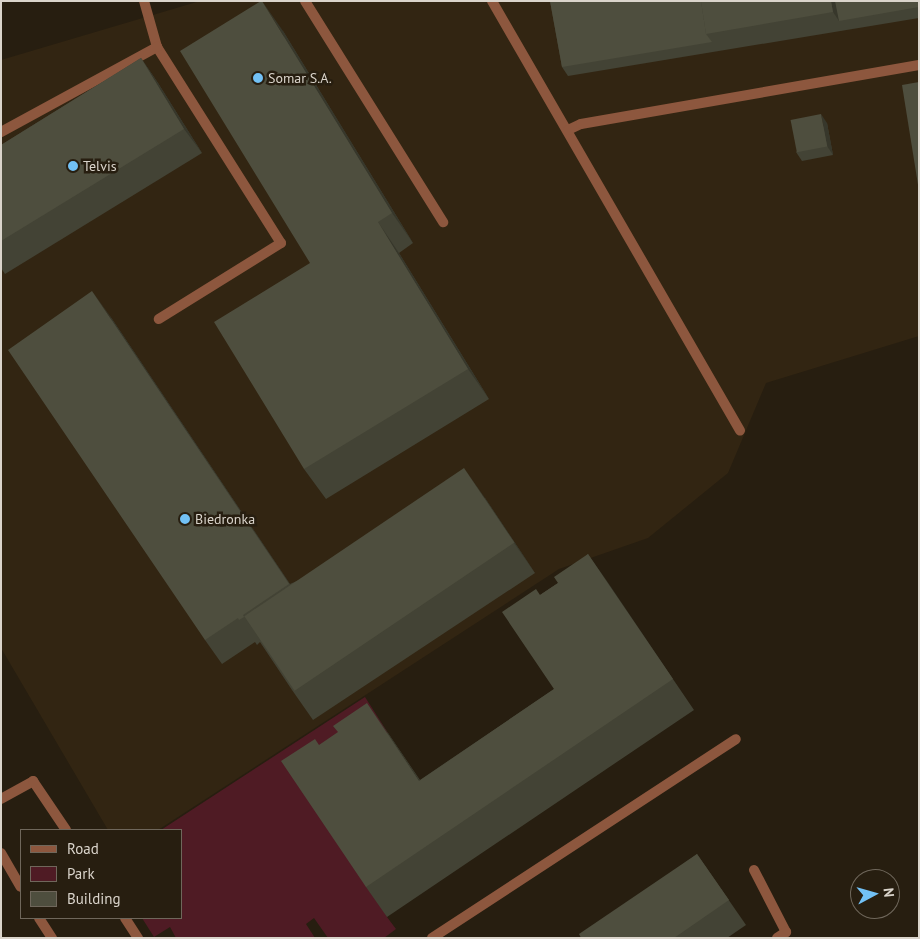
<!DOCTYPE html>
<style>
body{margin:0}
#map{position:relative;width:920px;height:939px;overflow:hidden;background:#271e10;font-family:"PT Sans",sans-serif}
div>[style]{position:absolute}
.built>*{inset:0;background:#322512}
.green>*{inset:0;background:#4f1b24}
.service>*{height:10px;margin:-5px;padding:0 5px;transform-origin:5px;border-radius:5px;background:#8d573e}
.minor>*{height:10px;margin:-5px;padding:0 5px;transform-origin:5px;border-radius:5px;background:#8d573e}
.tertiary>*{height:10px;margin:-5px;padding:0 5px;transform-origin:5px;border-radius:5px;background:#8d573e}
.wall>*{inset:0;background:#434335}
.shaded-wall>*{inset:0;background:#37372b}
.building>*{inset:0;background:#4e4e3e;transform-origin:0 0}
.dots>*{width:14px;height:14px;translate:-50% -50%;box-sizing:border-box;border:2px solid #271e10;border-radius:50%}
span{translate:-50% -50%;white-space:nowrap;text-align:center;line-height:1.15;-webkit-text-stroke:5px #271e10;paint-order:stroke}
.poi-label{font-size:14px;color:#dad4cb}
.left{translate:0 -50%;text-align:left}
.frame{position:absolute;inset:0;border:2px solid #dad4cb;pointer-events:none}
.legend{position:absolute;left:20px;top:829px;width:162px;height:90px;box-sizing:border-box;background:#271e10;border:1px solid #6f675b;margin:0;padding:6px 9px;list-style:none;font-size:15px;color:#dad4cb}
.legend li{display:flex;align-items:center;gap:10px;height:25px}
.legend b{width:25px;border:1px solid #6f675b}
.north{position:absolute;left:850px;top:869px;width:50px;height:50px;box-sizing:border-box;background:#271e10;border:1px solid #6f675b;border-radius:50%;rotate:84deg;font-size:14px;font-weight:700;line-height:20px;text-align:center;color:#dad4cb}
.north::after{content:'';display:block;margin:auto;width:18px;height:22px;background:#72c1f5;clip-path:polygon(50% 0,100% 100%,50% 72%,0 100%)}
</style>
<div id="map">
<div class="built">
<div style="clip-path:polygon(200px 1px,919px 1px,919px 336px,766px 383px,728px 473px,648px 538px,559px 569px,158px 830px,108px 830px,1px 648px,1px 60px)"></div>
</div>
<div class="green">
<div style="clip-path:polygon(365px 697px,388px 733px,355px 756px,387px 917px,396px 929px,384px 938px,328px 938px,314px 918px,306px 924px,315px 938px,176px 938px,170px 927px,154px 937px,142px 918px,181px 918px,181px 830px,161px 830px)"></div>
</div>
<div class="service">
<div style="left:144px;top:1px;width:48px;rotate:74.2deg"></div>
<div style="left:157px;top:47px;width:232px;rotate:57.7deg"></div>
<div style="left:281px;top:243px;width:144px;rotate:148.1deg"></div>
<div style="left:305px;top:1px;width:261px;rotate:58deg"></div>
<div style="left:492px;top:1px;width:496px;rotate:60deg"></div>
<div style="left:568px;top:130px;width:14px;rotate:-25deg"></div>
<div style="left:581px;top:124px;width:343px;rotate:-9.9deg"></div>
<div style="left:1px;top:132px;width:178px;rotate:-28.6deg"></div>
<div style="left:754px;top:870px;width:70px;rotate:62.7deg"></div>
<div style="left:432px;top:938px;width:363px;rotate:-33.2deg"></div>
</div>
<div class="minor">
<div style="left:1px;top:799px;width:37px;rotate:-29deg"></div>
<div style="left:33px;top:781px;width:59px;rotate:56deg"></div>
<div style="left:125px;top:918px;width:24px;rotate:57deg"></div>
<div style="left:777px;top:938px;width:11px;rotate:-34deg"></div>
</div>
<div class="tertiary">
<div style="left:1px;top:853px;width:39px;rotate:60deg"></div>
<div style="left:39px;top:918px;width:24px;rotate:57deg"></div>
</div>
<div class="wall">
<div style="clip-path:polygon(550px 1px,919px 1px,919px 18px,568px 76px,562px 67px)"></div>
<div style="clip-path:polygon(283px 31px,413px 243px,399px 253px,489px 399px,326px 499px,304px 469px,310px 263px)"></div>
<div style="clip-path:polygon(141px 58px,158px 83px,202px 153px,5px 274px,1px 268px,1px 145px)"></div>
<div style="clip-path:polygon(827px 123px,833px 155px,802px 161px,796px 152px)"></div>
<div style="clip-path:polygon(110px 316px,290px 584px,485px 498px,535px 573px,313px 720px,292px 690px,260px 642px,257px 645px,255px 642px,222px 664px,205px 640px)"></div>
<div style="clip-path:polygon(588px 554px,694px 710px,387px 917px,366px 887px,319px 745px,388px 733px,420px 780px,554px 689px,540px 595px,558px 583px)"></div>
<div style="clip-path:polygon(697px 854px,746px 925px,727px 938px,581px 938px)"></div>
</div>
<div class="shaded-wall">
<div style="clip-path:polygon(262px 1px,283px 31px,413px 243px,392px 213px)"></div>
<div style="clip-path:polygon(831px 1px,840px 1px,839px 21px,833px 12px)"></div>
<div style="clip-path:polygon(141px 58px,158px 83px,202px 153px,184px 129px)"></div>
<div style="clip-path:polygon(821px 114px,827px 123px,833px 155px,827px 146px)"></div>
<div style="clip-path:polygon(378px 222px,399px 253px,489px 399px,468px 369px)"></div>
<div style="clip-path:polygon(92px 291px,110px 316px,310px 614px,293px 589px)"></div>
<div style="clip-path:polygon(464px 468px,485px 498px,535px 573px,514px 543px)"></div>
<div style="clip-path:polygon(588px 554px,609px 584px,694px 710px,673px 679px)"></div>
<div style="clip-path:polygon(367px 703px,388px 733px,440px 811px,419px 781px)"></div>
</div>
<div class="building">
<div style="clip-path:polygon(261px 1px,262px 1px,392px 213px,378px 222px,468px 369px,304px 469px,214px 322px,310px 263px,180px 51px)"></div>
<div style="clip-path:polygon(550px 1px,701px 1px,706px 34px,712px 42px,562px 67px)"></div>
<div style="clip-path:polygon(701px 1px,831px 1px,833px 12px,706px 34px)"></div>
<div style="clip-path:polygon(835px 1px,919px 1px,919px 7px,839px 21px)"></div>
<div style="clip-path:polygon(141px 58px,184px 129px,1px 241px,1px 145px)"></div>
<div style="clip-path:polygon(919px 82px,919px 191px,902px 85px)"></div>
<div style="left:821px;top:114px;width:33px;height:31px;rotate:79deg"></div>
<div style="clip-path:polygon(92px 291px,289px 584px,243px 615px,244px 617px,239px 620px,238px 618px,205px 640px,8px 350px)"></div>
<div style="left:464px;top:468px;width:90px;height:265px;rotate:56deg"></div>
<div style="clip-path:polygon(588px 554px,673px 679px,366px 887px,281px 761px,315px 739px,319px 745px,338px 732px,333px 726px,367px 703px,419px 781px,554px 689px,502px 612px,536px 589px,540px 595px,558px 583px,554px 577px)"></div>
<div style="clip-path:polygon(697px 854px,729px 900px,674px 938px,581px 938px,579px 934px)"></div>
</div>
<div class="dots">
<div style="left:258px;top:78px;background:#72c1f5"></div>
<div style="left:73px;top:166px;background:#72c1f5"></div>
<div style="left:185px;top:519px;background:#72c1f5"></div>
</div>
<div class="poi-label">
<span class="left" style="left:268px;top:78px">Somar S.A.</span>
<span class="left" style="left:83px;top:166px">Telvis</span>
<span class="left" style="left:195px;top:519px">Biedronka</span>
</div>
<div class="frame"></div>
<ul class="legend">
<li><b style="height:6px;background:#8d573e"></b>Road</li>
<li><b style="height:14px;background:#4f1b24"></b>Park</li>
<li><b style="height:14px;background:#4e4e3e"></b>Building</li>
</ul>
<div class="north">N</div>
</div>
